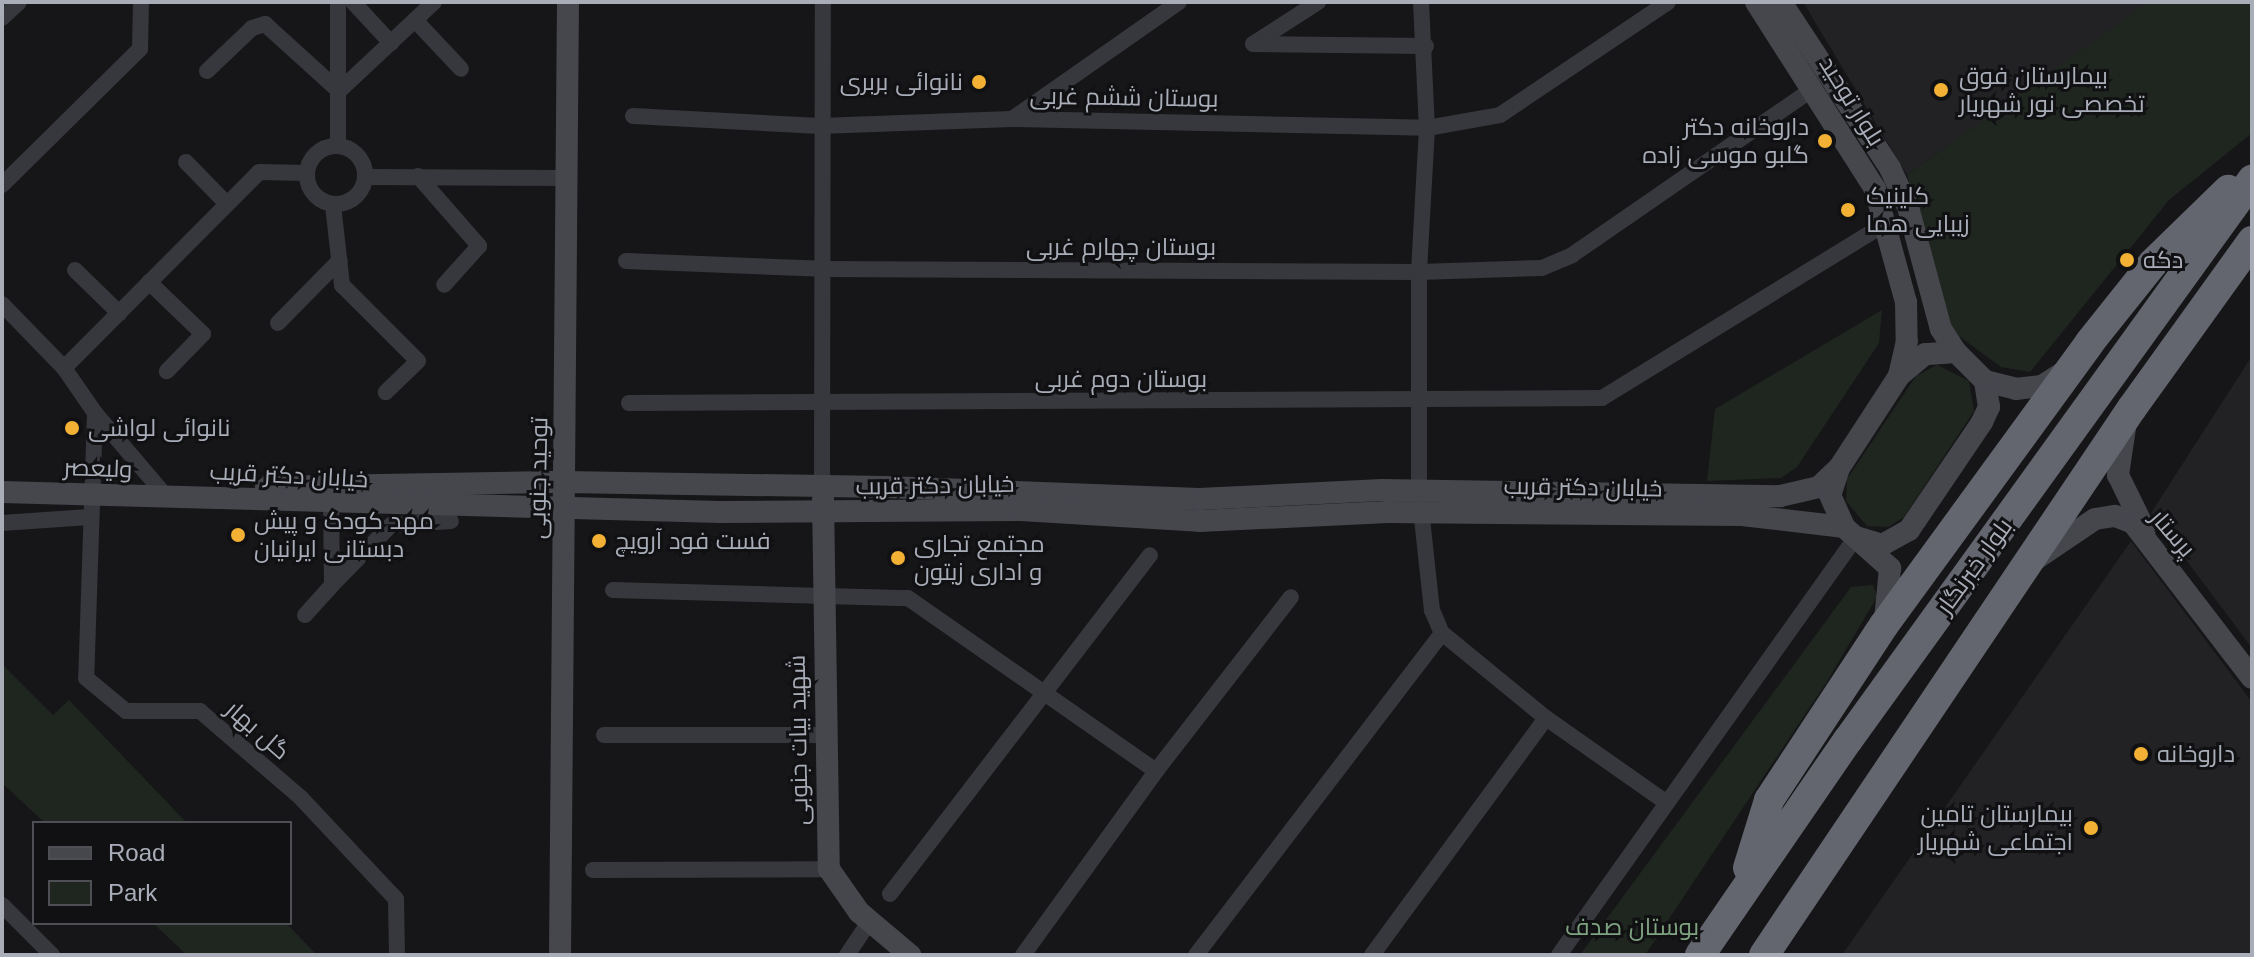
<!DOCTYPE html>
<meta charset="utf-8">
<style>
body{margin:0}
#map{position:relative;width:2254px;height:957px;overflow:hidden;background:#161618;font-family:Arial,Cairo,sans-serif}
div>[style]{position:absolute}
.built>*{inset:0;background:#222225}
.green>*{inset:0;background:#1e261f}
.street>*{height:16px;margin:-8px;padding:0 8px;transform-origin:8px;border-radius:8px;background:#37383d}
.street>.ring{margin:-8px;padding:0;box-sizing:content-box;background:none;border:16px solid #37383d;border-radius:50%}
.secondary>*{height:22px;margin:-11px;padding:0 11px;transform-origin:11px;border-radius:11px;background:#45474d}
.highway>*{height:30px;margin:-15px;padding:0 15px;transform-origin:15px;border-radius:15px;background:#63666e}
.dots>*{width:22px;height:22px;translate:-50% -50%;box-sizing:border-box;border:4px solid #111113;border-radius:50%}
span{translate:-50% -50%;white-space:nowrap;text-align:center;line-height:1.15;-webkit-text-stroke:6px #111113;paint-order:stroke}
.poi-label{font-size:24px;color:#a8adb8}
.left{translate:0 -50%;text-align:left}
.right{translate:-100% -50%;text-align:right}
.street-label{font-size:24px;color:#a8adb8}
.park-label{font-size:24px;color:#7fa381}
.frame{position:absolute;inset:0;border:4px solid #a8adb8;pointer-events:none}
.legend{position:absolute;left:32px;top:821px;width:260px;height:104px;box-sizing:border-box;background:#111113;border:2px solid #4d4f55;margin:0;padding:10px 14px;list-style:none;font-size:24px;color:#a8adb8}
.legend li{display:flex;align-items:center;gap:16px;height:40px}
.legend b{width:40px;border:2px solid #4d4f55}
</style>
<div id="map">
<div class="built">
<div style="clip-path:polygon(1803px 2px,2142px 2px,2144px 6px,1907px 175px)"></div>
<div style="clip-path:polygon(2252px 356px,2252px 648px,2151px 513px)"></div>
<div style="clip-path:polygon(2131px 541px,2252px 702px,2252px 955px,1842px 955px)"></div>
</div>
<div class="green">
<div style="clip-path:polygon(2142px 2px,2252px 2px,2252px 133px,2169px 200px,2030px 372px,2001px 367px,1948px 328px,1907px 175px,2143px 6px)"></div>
<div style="clip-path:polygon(1882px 310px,1879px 343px,1797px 467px,1781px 478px,1707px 481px,1715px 409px)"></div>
<div style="clip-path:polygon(1937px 365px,1969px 381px,1974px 411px,1904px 517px,1888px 527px,1867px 526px,1846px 501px,1847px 479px,1916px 376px)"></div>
<div style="clip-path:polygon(1873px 585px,1877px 597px,1828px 680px,1645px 955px,1580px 955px,1851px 587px)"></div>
<div style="clip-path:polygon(2px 664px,53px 715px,69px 700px,187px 823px,45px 823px,2px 783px)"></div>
<div style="clip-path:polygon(153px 923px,286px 923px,317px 955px,187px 955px)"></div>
</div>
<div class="street">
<div style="left:353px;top:2px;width:56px;rotate:47.2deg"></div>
<div style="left:1318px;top:2px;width:77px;rotate:147.1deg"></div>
<div style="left:1253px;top:44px;width:173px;rotate:0.7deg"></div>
<div style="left:1421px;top:2px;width:126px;rotate:87.3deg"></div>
<div style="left:1427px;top:128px;width:144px;rotate:93.2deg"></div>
<div style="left:1419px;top:272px;width:219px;rotate:90deg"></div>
<div style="left:1419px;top:491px;width:120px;rotate:83.8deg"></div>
<div style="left:1432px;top:610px;width:25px;rotate:67deg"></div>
<div style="left:1442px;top:633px;width:134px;rotate:39.3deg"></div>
<div style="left:1546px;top:718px;width:144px;rotate:35.1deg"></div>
<div style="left:2px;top:18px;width:23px;rotate:-43deg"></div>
<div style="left:415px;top:20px;width:67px;rotate:46.8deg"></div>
<div style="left:207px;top:71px;width:62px;rotate:-43.7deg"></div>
<div style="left:252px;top:28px;width:14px;rotate:-17deg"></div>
<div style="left:265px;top:24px;width:100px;rotate:42.2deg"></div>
<div style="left:339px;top:91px;width:130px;rotate:-43.1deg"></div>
<div style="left:633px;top:116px;width:187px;rotate:3.1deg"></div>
<div style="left:820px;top:126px;width:192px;rotate:-2.1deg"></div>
<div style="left:1012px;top:119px;width:415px;rotate:1.2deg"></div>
<div style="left:1427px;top:128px;width:74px;rotate:-10.1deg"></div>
<div style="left:1500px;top:115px;width:202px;rotate:-33.9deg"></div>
<div style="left:1012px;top:119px;width:204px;rotate:-35deg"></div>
<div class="ring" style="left:307px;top:146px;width:42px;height:42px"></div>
<div style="left:338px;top:146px;width:144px;rotate:-90deg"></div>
<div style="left:186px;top:162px;width:59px;rotate:45.7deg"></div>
<div style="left:418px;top:176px;width:93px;rotate:48.9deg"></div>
<div style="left:479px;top:246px;width:52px;rotate:131.9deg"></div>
<div style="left:366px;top:177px;width:200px;rotate:0.3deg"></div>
<div style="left:2px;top:185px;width:194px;rotate:-44.6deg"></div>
<div style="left:140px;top:49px;width:47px;rotate:-88.8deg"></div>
<div style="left:333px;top:205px;width:81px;rotate:83.6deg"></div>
<div style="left:342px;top:285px;width:107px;rotate:45deg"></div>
<div style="left:418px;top:361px;width:45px;rotate:135.9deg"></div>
<div style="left:626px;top:261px;width:196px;rotate:2.3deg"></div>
<div style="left:822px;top:269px;width:597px;rotate:0.29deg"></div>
<div style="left:1419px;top:272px;width:123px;rotate:-1.9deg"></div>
<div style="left:1542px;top:268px;width:33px;rotate:-23deg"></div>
<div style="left:1572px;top:255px;width:294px;rotate:-34.6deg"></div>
<div style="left:75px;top:270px;width:62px;rotate:44.3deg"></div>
<div style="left:149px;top:282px;width:75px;rotate:43.9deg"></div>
<div style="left:203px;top:334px;width:52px;rotate:134.2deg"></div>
<div style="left:2px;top:304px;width:89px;rotate:45.9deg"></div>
<div style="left:64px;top:368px;width:55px;rotate:55.4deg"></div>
<div style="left:95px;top:413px;width:109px;rotate:49.5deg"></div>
<div style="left:278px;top:323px;width:88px;rotate:-45.5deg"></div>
<div style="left:64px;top:368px;width:276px;rotate:-45.1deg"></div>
<div style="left:259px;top:172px;width:48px;rotate:1.2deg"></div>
<div style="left:629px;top:403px;width:973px;rotate:-0.29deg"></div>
<div style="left:1602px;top:398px;width:334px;rotate:-31.6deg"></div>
<div style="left:95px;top:413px;width:265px;rotate:91.9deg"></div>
<div style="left:86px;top:678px;width:52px;rotate:39.5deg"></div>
<div style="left:126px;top:711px;width:74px"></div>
<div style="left:200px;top:711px;width:133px;rotate:40.7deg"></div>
<div style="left:301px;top:798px;width:139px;rotate:46.8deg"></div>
<div style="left:396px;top:899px;width:56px;rotate:89deg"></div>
<div style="left:822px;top:489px;width:487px;rotate:-89.9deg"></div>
<div style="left:2px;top:523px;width:87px;rotate:-3.9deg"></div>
<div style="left:332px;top:585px;width:84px;rotate:-45.5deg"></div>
<div style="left:391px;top:525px;width:60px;rotate:-3.8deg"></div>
<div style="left:613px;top:590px;width:295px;rotate:1.6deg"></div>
<div style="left:908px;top:598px;width:302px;rotate:34.9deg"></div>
<div style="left:305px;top:615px;width:40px;rotate:-48deg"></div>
<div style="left:332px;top:585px;width:81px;rotate:-90.7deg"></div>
<div style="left:604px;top:735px;width:220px"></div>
<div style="left:593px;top:870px;width:236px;rotate:-0.2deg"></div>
<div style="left:890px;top:894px;width:427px;rotate:-52.5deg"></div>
<div style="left:2px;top:905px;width:71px;rotate:45deg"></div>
<div style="left:847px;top:955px;width:40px;rotate:-56deg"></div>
<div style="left:1023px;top:955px;width:227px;rotate:-54.1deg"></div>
<div style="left:1156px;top:771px;width:220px;rotate:-52.2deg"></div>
<div style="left:1196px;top:955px;width:405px;rotate:-52.6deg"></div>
<div style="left:1372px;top:955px;width:294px;rotate:-53.7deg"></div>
<div style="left:1559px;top:955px;width:513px;rotate:-54.61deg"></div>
</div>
<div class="secondary">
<div style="left:1756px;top:2px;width:222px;rotate:57.5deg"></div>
<div style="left:1875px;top:189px;width:117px;rotate:74.7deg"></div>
<div style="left:1906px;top:302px;width:39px;rotate:89deg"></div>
<div style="left:1907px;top:341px;width:36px;rotate:103deg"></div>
<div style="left:1781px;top:2px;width:199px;rotate:56.7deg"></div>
<div style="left:1890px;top:168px;width:43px;rotate:65.2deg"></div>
<div style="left:1908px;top:207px;width:126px;rotate:74.9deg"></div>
<div style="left:1941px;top:329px;width:27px;rotate:57deg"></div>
<div style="left:1985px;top:381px;width:32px;rotate:14deg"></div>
<div style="left:2016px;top:389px;width:26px;rotate:-7deg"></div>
<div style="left:2042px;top:386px;width:24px;rotate:-33deg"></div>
<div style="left:2125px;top:428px;width:48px;rotate:98.5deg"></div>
<div style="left:2118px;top:475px;width:61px;rotate:63.9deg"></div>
<div style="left:266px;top:487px;width:298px;rotate:-1deg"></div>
<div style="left:564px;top:482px;width:322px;rotate:0.9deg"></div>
<div style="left:886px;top:487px;width:313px;rotate:2.2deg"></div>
<div style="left:1199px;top:499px;width:183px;rotate:-2.8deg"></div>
<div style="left:1382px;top:490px;width:398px;rotate:0.9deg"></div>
<div style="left:1780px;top:496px;width:40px;rotate:-13deg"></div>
<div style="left:1819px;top:487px;width:28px;rotate:-44deg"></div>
<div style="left:2px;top:492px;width:718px;rotate:1.6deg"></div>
<div style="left:720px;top:512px;width:301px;rotate:-0.4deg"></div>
<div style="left:1021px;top:510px;width:178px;rotate:3.5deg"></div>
<div style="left:1199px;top:521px;width:189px;rotate:-2.7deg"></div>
<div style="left:1388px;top:512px;width:354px;rotate:0.5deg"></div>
<div style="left:1742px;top:515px;width:103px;rotate:6.7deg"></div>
<div style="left:823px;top:499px;width:370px;rotate:89.1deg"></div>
<div style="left:829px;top:869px;width:52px;rotate:55.1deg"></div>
<div style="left:859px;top:912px;width:67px;rotate:40.1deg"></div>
<div style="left:1856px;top:537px;width:27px;rotate:17deg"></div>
<div style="left:1882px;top:545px;width:31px;rotate:-29deg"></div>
<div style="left:1909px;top:530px;width:130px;rotate:-55.9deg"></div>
<div style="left:1982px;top:422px;width:17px;rotate:-65deg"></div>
<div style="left:1989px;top:407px;width:26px;rotate:-99deg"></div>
<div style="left:1985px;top:381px;width:41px;rotate:-135deg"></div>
<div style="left:1956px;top:352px;width:31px;rotate:176deg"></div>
<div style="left:1925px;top:354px;width:34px;rotate:140deg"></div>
<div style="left:1899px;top:376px;width:110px;rotate:123.1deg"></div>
<div style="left:1839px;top:468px;width:28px;rotate:108deg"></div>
<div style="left:1830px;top:495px;width:35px;rotate:66deg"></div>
<div style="left:1844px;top:527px;width:62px;rotate:41.7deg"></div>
<div style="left:1890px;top:568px;width:52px;rotate:95.5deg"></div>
<div style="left:2036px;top:559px;width:71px;rotate:-34.1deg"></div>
<div style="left:2095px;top:519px;width:20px;rotate:-9deg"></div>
<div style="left:2115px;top:516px;width:19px;rotate:21deg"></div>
<div style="left:2133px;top:523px;width:195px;rotate:52.5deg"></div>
<div style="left:560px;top:955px;width:953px;rotate:-89.52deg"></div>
</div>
<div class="highway">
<div style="left:1748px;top:868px;width:71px;rotate:-72.8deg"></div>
<div style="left:1769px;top:800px;width:209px;rotate:-56.7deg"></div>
<div style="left:1884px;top:625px;width:350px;rotate:-53.9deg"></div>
<div style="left:2090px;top:342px;width:101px;rotate:-51.4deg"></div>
<div style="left:2153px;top:263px;width:105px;rotate:-44.2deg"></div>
<div style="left:1700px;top:955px;width:261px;rotate:-55.5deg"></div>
<div style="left:1848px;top:740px;width:691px;rotate:-54.19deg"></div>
<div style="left:1764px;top:955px;width:659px;rotate:-56.07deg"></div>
<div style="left:2132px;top:408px;width:206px;rotate:-54.3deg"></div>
</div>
<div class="dots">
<div style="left:979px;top:82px;background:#f2b134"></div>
<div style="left:1941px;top:90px;background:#f2b134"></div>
<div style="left:1825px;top:141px;background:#f2b134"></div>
<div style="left:1848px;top:210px;background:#f2b134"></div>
<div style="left:2127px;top:260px;background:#f2b134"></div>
<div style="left:72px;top:428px;background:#f2b134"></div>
<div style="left:238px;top:535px;background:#f2b134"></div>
<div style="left:599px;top:541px;background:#f2b134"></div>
<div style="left:898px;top:558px;background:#f2b134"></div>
<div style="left:2141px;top:754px;background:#f2b134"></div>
<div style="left:2091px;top:828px;background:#f2b134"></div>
</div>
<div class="poi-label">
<span class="left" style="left:1959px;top:90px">بیمارستان فوق<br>تخصصی نور شهریار</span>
<span class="right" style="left:963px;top:82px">نانوائی بربری</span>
<span class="right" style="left:1809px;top:141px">داروخانه دکتر<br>گلبو موسی زاده</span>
<span class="left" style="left:1866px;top:210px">کلینیک<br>زیبایی هما</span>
<span class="left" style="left:2143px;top:260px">دکه</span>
<span class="left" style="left:88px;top:428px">نانوائی لواشی</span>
<span class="left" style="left:254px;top:535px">مهد کودک و پیش<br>دبستانی ایرانیان</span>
<span class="left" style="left:615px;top:541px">فست فود آرویچ</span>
<span class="left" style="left:914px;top:558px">مجتمع تجاری<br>و اداری زیتون</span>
<span class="left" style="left:2157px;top:754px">داروخانه</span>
<span class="right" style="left:2073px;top:828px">بیمارستان تامین<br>اجتماعی شهریار</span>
</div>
<div class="street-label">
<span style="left:1124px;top:97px;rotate:1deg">بوستان ششم غربی</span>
<span style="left:1852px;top:101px;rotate:58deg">بلوار توحید</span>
<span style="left:1121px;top:247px">بوستان چهارم غربی</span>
<span style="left:1121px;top:379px">بوستان دوم غربی</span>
<span style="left:98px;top:468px;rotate:2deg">ولیعصر</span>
<span style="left:289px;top:475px;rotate:3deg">خیابان دکتر قریب</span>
<span style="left:538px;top:478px;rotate:-89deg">توحید جنوبی</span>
<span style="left:935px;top:485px;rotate:-1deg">خیابان دکتر قریب</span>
<span style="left:1583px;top:487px;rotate:1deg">خیابان دکتر قریب</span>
<span style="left:2173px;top:533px;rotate:49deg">پرستار</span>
<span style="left:1974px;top:566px;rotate:-54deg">بلوار خبرنگار</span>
<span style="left:258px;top:730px;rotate:41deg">گل بهار</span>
<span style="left:798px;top:740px;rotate:-91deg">شهید بیات جنوبی</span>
</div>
<div class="park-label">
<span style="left:1632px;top:927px">بوستان صدف</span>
</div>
<div class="frame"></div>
<ul class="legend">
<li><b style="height:10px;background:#45474d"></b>Road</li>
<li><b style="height:22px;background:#1e261f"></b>Park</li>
</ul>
</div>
